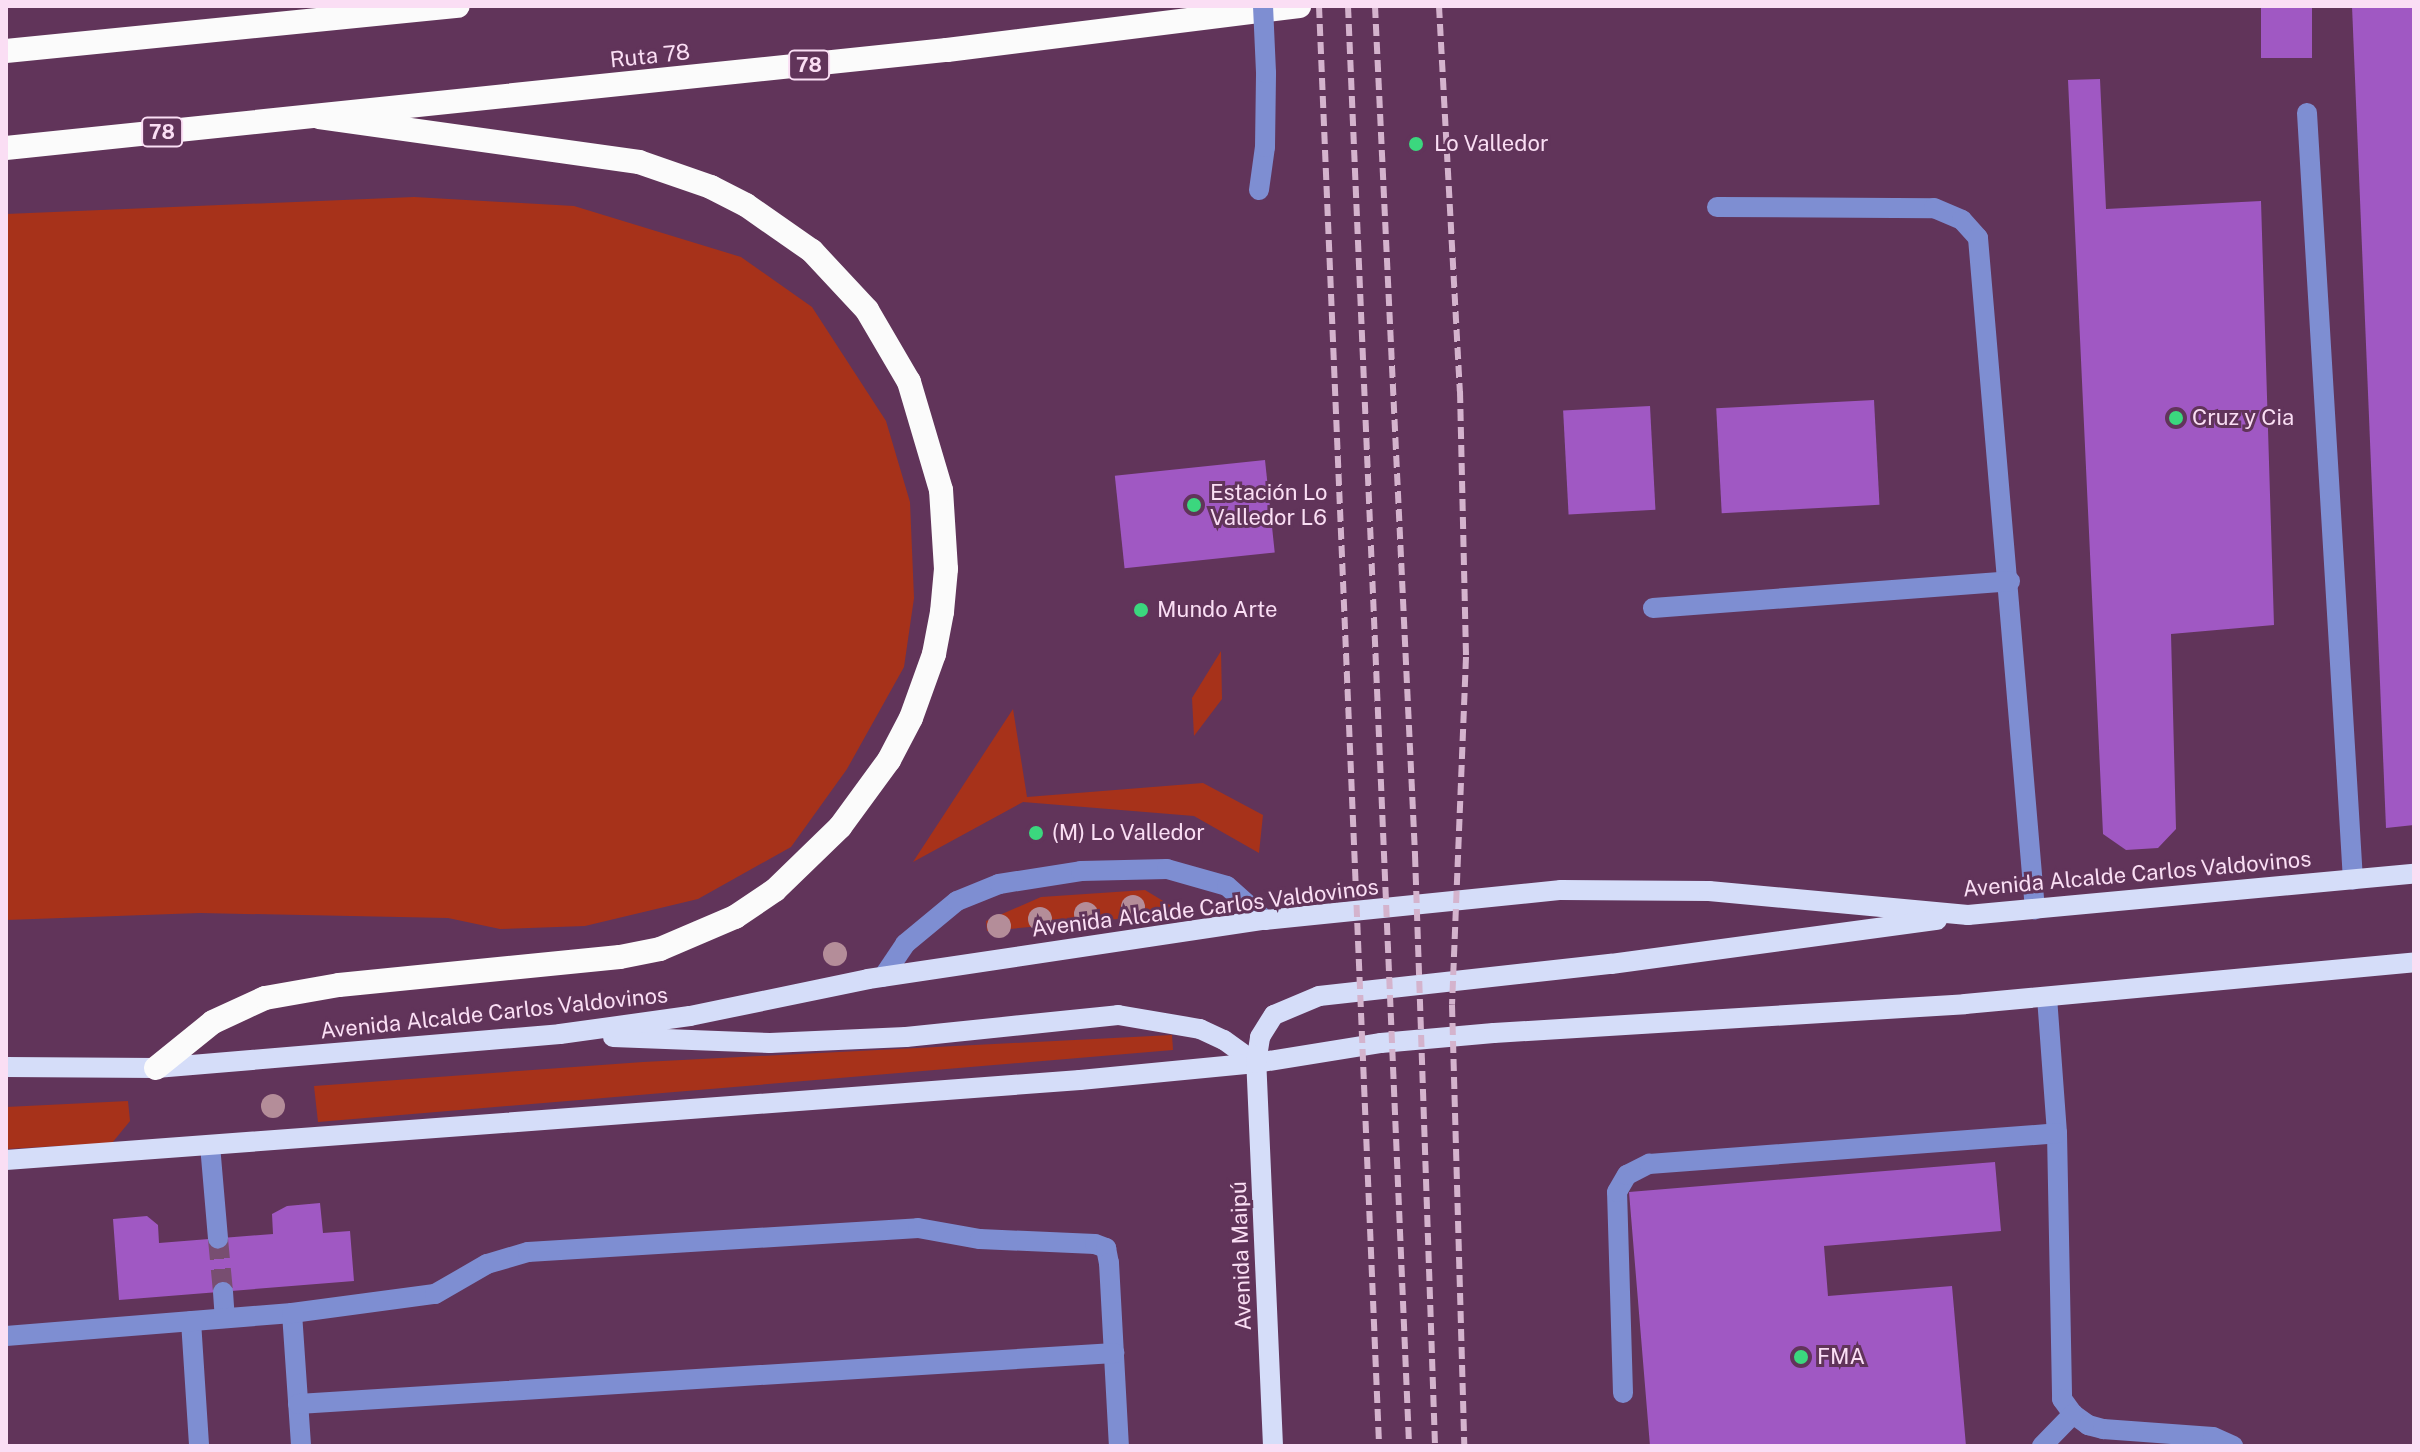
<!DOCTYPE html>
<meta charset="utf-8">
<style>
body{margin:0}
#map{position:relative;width:2420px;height:1452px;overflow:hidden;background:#61345a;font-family:"Public Sans",sans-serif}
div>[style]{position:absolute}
.green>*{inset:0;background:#a7321a}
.building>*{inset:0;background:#a058c3;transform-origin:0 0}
.minor-tunnel>*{height:20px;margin-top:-10px;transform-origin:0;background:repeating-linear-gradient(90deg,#784e71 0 20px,transparent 0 30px)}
.minor>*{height:20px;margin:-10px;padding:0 10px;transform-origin:10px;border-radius:10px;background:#7e8ed2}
.major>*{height:20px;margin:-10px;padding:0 10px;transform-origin:10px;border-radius:10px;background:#d5ddf9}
.highway>*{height:24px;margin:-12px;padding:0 12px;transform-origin:12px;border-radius:12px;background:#fbfbfb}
.rail>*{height:6px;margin-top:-3px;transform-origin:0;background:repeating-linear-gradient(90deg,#d4b3cd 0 12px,transparent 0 18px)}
.minor-bridge>*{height:20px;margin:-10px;padding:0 10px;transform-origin:10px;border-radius:10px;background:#7e8ed2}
.trees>*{width:24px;height:24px;margin:-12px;border-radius:50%;background:#b48d99}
.dots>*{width:22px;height:22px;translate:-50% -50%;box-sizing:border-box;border:4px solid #61345a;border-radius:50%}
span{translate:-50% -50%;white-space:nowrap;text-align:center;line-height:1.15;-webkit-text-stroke:6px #61345a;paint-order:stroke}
.shield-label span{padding:2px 6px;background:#61345a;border:2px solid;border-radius:6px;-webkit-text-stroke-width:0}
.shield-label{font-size:20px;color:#fadef4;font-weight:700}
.street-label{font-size:22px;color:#fadef4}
.poi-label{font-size:22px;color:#fadef4}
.left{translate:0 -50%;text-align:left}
.frame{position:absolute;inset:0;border:8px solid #fadef4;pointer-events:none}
</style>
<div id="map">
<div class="green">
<div style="clip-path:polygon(414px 197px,574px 206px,741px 257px,812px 307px,886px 421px,910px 502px,914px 598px,904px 667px,847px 769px,791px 847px,698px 899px,585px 926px,500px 929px,448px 918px,200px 913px,6px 920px,6px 214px)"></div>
<div style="clip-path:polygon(1221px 651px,1222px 699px,1194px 736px,1192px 698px)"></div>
<div style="clip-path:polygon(1013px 709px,1027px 797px,1203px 783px,1263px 815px,1259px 853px,1194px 816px,1023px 802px,913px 862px)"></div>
<div style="clip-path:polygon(1145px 890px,1183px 913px,987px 931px,986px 921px,1041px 897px)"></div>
<div style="clip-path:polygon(1172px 1035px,1173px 1050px,318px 1122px,314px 1086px,643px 1062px)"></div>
<div style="clip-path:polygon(128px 1101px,130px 1121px,112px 1143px,6px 1149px,6px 1107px)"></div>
</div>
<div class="building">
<div style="left:2261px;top:6px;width:51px;height:52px"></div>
<div style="clip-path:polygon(2352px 6px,2414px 6px,2414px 825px,2386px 828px)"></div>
<div style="clip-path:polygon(2100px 79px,2106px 209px,2261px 201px,2274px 625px,2171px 634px,2176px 829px,2158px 848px,2126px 850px,2103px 834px,2068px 80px)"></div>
<div style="left:1874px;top:400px;width:105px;height:158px;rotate:87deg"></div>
<div style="left:1650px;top:406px;width:104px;height:87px;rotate:87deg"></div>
<div style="left:1265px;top:460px;width:93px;height:151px;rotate:84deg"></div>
<div style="clip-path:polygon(1995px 1162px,2001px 1231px,1824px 1246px,1828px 1296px,1952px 1286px,1966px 1446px,1650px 1446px,1629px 1192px)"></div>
<div style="clip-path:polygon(320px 1203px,323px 1233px,350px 1231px,354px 1281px,119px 1300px,113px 1219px,147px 1216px,158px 1225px,159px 1243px,273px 1234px,272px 1214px,287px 1206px)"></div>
</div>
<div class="minor-tunnel">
<div style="left:218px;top:1239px;width:53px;rotate:84.6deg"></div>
</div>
<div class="minor">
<div style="left:2307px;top:113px;width:768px;rotate:86.57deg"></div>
<div style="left:1259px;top:190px;width:43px;rotate:-82.1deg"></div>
<div style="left:1265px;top:147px;width:74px;rotate:-89.2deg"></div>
<div style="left:1717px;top:207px;width:217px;rotate:0.3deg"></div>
<div style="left:1934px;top:208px;width:30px;rotate:23deg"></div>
<div style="left:1962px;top:220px;width:24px;rotate:48deg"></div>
<div style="left:1978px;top:238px;width:674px;rotate:85.15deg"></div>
<div style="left:1653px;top:608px;width:358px;rotate:-4.3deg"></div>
<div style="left:883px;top:977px;width:40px;rotate:-56deg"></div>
<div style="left:905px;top:944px;width:67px;rotate:-39.6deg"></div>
<div style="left:957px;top:901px;width:45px;rotate:-22deg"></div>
<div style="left:999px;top:884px;width:83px;rotate:-9deg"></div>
<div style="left:1081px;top:871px;width:86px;rotate:-1.3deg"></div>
<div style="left:1167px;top:869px;width:62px;rotate:15.8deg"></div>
<div style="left:1227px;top:886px;width:51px;rotate:41.8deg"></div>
<div style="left:2047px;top:997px;width:136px;rotate:85.8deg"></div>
<div style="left:2057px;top:1133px;width:266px;rotate:88.9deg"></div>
<div style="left:2062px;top:1399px;width:19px;rotate:54deg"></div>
<div style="left:2073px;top:1414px;width:19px;rotate:36deg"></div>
<div style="left:2088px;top:1425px;width:16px;rotate:15deg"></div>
<div style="left:2103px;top:1429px;width:110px;rotate:4.2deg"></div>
<div style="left:2213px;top:1437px;width:22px;rotate:24deg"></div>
<div style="left:210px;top:1145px;width:94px;rotate:85.1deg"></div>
<div style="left:223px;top:1292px;width:26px;rotate:86deg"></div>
<div style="left:292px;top:1313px;width:133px;rotate:86.1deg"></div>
<div style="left:191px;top:1321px;width:125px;rotate:86.3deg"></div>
<div style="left:6px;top:1336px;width:287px;rotate:-4.6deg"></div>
<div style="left:292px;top:1313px;width:144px;rotate:-7.6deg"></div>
<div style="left:435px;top:1294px;width:60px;rotate:-30deg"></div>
<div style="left:487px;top:1264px;width:43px;rotate:-16.3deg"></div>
<div style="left:528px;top:1252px;width:391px;rotate:-3.5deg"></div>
<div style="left:918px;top:1228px;width:63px;rotate:10.1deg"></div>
<div style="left:980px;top:1239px;width:115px;rotate:2.5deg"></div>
<div style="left:1095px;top:1244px;width:12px;rotate:20deg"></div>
<div style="left:1106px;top:1248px;width:15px;rotate:79deg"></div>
<div style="left:1109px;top:1263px;width:183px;rotate:86.9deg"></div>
<div style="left:1623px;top:1393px;width:201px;rotate:-91.7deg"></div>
<div style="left:1617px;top:1192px;width:20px;rotate:-60deg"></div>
<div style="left:1627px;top:1175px;width:25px;rotate:-27deg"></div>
<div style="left:1649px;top:1164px;width:409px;rotate:-4.3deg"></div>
<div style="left:298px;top:1404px;width:818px;rotate:-3.58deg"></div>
<div style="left:2042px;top:1446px;width:45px;rotate:-45.9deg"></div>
</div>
<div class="major">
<div style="left:613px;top:1037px;width:157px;rotate:2.2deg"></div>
<div style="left:770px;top:1043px;width:136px;rotate:-2.5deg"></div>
<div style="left:906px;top:1037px;width:213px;rotate:-5.9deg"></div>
<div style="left:1118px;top:1015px;width:83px;rotate:9.7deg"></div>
<div style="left:1200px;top:1029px;width:26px;rotate:25deg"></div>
<div style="left:1224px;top:1040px;width:39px;rotate:36deg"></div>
<div style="left:6px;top:1067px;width:150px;rotate:0.4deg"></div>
<div style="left:156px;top:1068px;width:405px;rotate:-4.8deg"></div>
<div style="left:560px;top:1034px;width:131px;rotate:-7.9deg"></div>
<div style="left:690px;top:1016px;width:182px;rotate:-11.7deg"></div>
<div style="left:868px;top:979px;width:401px;rotate:-8.5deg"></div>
<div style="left:1265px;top:920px;width:298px;rotate:-5.8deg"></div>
<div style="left:1561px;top:890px;width:148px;rotate:0.4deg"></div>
<div style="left:1709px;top:891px;width:260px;rotate:5.3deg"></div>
<div style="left:1968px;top:915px;width:448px;rotate:-5.3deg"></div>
<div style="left:6px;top:1160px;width:1077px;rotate:-4.26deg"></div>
<div style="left:1080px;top:1080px;width:177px;rotate:-5.5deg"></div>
<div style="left:1256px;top:1063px;width:127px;rotate:-9.1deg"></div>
<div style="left:1381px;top:1043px;width:113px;rotate:-5.1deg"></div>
<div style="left:1494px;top:1033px;width:472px;rotate:-3.5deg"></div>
<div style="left:1965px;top:1004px;width:451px;rotate:-5.3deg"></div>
<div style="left:1273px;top:1446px;width:383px;rotate:-92.5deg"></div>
<div style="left:1256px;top:1063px;width:26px;rotate:-81deg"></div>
<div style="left:1260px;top:1037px;width:26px;rotate:-58deg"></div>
<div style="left:1274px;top:1015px;width:49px;rotate:-22.9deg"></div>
<div style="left:1319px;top:996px;width:294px;rotate:-6.3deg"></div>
<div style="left:1611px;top:964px;width:329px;rotate:-7.7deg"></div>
</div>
<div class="highway">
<div style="left:6px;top:51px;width:454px;rotate:-5.7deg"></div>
<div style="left:6px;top:148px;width:946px;rotate:-5.95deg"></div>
<div style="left:947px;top:50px;width:355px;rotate:-7.1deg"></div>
<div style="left:156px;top:1068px;width:73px;rotate:-38.9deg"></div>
<div style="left:213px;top:1022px;width:57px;rotate:-24.8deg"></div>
<div style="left:265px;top:998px;width:75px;rotate:-10deg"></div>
<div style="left:339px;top:985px;width:282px;rotate:-5.7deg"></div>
<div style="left:620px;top:957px;width:41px;rotate:-11.3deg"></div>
<div style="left:660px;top:949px;width:82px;rotate:-23.1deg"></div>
<div style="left:735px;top:917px;width:48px;rotate:-34deg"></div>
<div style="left:775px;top:890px;width:91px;rotate:-44.1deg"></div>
<div style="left:840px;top:827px;width:83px;rotate:-53.8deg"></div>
<div style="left:889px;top:760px;width:47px;rotate:-62.4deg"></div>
<div style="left:911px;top:718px;width:68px;rotate:-70.2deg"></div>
<div style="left:934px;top:654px;width:43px;rotate:-79.2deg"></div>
<div style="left:942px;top:612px;width:43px;rotate:-84.7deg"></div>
<div style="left:946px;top:569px;width:79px;rotate:-93.6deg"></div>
<div style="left:941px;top:490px;width:113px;rotate:-106.5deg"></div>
<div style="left:909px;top:382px;width:83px;rotate:-120.3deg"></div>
<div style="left:867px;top:310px;width:81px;rotate:-133deg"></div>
<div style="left:812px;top:251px;width:80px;rotate:-145.1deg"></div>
<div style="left:746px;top:205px;width:39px;rotate:-153deg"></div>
<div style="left:711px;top:187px;width:76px;rotate:-160.9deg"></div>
<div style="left:639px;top:162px;width:323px;rotate:-172deg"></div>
</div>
<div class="rail">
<div style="left:1319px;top:6px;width:1441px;rotate:87.61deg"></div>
<div style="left:1348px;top:6px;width:1441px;rotate:87.57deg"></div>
<div style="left:1375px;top:6px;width:850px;rotate:87.3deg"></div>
<div style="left:1415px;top:855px;width:591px;rotate:88.06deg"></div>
<div style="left:1439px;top:6px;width:386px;rotate:86.9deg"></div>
<div style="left:1460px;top:391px;width:266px;rotate:88.7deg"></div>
<div style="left:1466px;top:657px;width:348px;rotate:92.3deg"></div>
<div style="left:1452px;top:1005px;width:441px;rotate:88.4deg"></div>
</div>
<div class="minor-bridge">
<div style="left:1263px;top:6px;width:67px;rotate:87.4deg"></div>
</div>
<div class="trees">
<div style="left:1133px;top:907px"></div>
<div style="left:1086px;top:914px"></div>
<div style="left:1040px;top:919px"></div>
<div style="left:999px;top:926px"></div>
<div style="left:835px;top:954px"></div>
<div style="left:273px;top:1106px"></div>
</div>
<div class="dots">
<div style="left:1416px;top:144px;background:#3bd77e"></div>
<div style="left:2176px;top:418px;background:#3bd77e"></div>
<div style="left:1194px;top:505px;background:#3bd77e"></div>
<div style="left:1141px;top:610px;background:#3bd77e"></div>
<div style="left:1036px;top:833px;background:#3bd77e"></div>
<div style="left:1801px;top:1357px;background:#3bd77e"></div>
</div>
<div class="shield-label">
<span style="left:809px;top:65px">78</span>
<span style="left:162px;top:132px">78</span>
</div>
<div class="street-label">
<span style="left:650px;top:56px;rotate:-6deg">Ruta 78</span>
<span style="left:2137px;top:874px;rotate:-5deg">Avenida Alcalde Carlos Valdovinos</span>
<span style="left:1205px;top:908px;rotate:-7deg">Avenida Alcalde Carlos Valdovinos</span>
<span style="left:494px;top:1013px;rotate:-6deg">Avenida Alcalde Carlos Valdovinos</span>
<span style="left:1241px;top:1256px;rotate:-92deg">Avenida Maipú</span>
</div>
<div class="poi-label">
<span class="left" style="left:1434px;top:144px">Lo Valledor</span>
<span class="left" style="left:2192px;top:418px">Cruz y Cia</span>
<span class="left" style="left:1210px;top:505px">Estación Lo<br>Valledor L6</span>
<span class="left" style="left:1157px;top:610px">Mundo Arte</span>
<span class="left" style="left:1052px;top:833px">(M) Lo Valledor</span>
<span class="left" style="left:1817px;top:1357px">FMA</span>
</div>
<div class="frame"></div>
</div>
